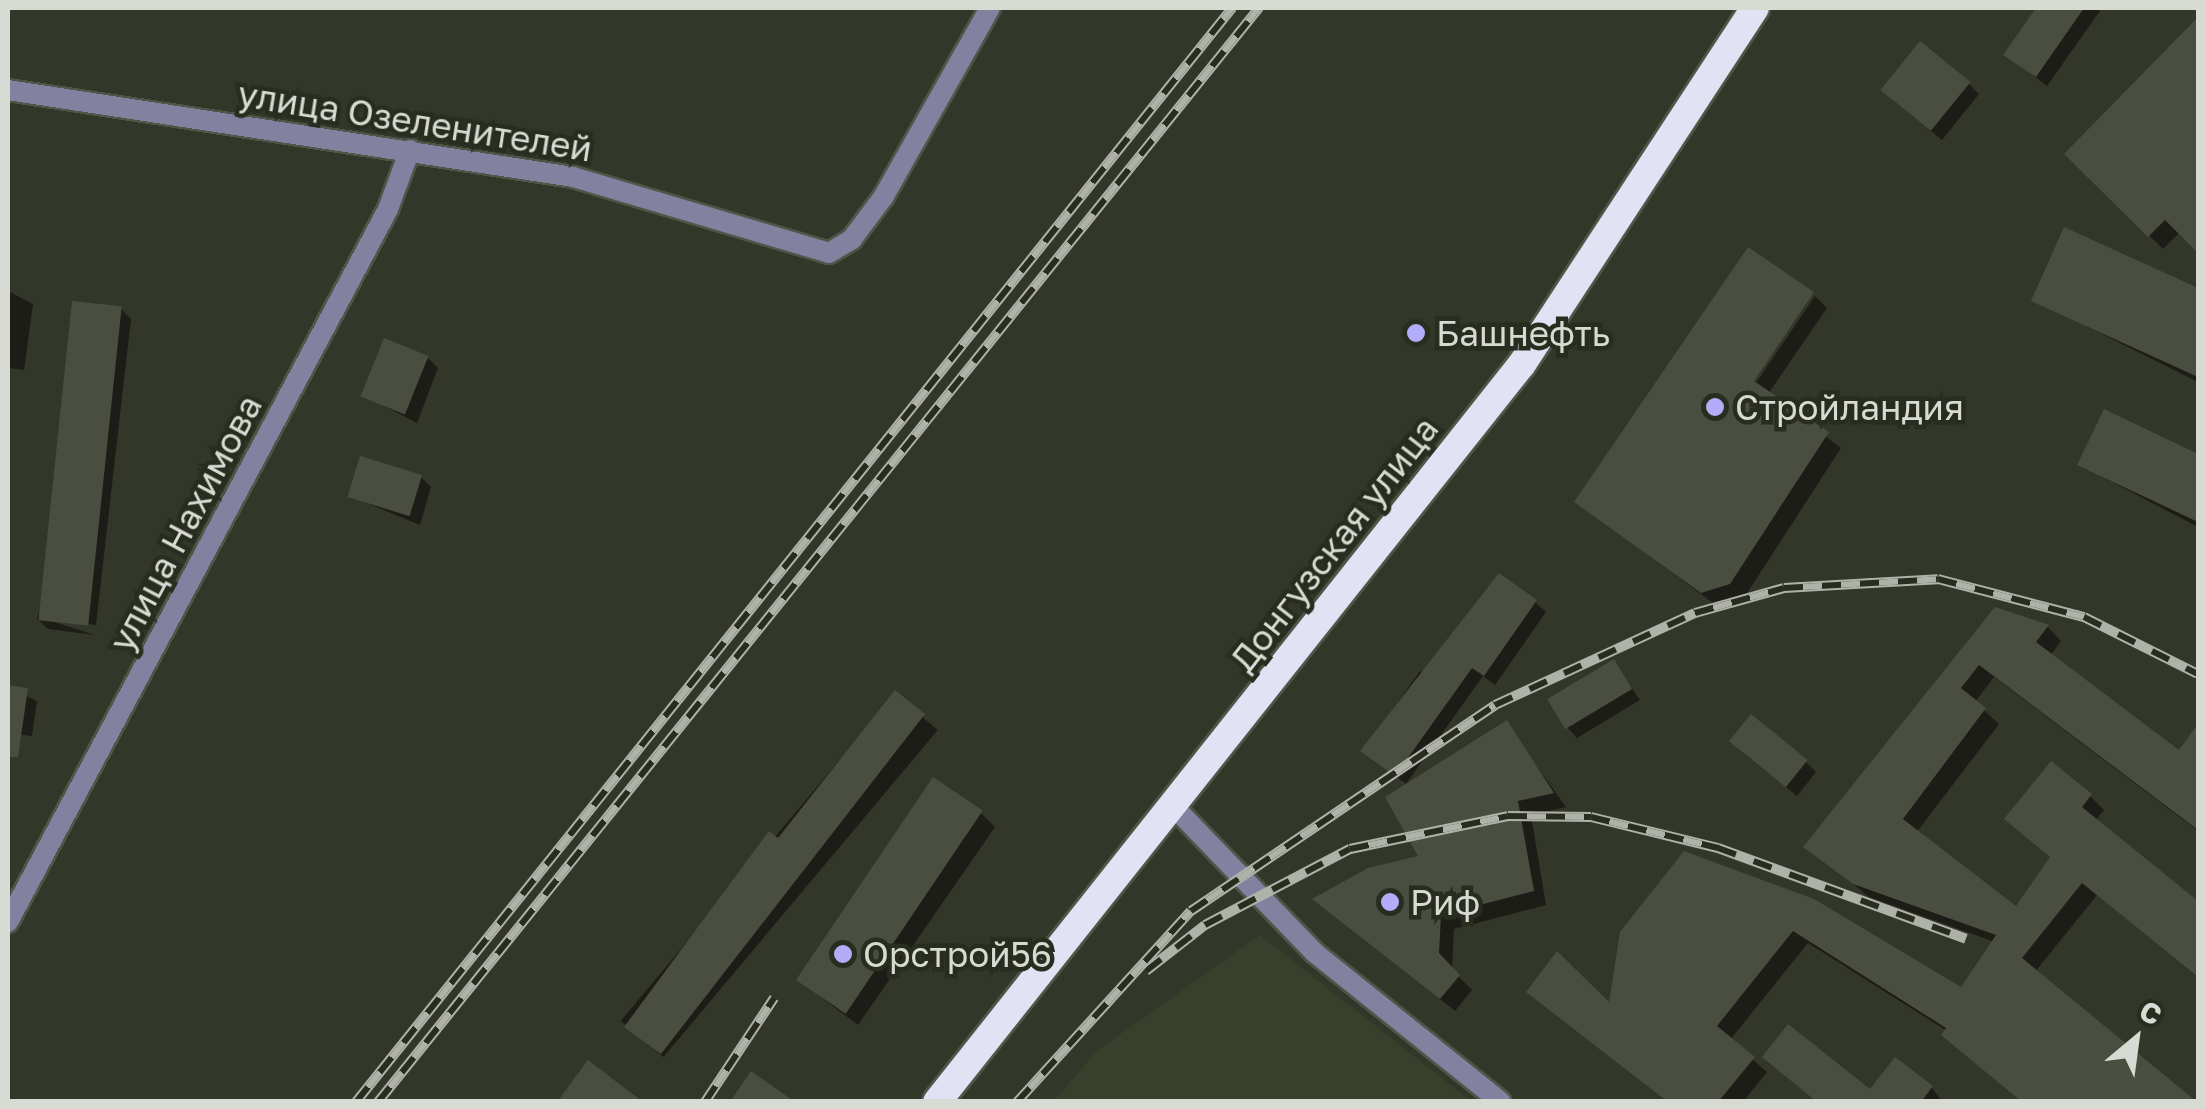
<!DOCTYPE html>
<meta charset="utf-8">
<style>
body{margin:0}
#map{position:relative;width:2206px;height:1109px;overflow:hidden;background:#33372a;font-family:"Golos Text",sans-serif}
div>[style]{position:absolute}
.built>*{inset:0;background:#393f2b}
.shadow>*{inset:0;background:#0007;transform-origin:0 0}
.building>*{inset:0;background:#4a4e40;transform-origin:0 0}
.roads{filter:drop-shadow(2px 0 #515548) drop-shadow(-2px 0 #515548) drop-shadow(0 2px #515548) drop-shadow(0 -2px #515548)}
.minor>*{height:20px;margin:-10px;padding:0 10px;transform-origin:10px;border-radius:10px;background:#8381a0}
.trunk>*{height:28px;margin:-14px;padding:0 14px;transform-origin:14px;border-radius:14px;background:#e2e2f4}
.rail>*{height:10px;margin-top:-5px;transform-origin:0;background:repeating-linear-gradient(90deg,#292d20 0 19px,#afb2a9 0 38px);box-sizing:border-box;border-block:2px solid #afb2a9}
.dots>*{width:28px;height:28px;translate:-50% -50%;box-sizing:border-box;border:5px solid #292d20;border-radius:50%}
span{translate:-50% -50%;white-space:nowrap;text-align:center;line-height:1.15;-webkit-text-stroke:9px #292d20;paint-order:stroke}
.street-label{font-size:35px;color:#d8dbd3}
.poi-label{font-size:35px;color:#d8dbd3}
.left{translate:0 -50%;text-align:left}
.frame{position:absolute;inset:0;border:10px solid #d8dbd3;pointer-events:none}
.north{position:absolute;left:2086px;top:989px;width:100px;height:100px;-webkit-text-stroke:8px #292d20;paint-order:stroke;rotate:29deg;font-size:28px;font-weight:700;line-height:40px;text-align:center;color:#d8dbd3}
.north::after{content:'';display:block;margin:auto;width:35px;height:45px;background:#d8dbd3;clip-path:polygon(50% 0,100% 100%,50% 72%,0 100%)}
</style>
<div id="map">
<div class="built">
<div style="clip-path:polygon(1260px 935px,1471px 1101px,1054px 1101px,1098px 1050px)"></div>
</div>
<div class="shadow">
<div style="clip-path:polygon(2039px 8px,2102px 8px,2047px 86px,2006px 54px)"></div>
<div style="clip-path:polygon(2198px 20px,2198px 250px,2180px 232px,2163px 249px,2067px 154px)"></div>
<div style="clip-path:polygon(1969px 84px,1979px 94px,1942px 140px,1893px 100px)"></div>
<div style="clip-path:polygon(2065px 230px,2198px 290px,2198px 382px,2034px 300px)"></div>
<div style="clip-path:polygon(8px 291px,33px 304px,24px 370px,8px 368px)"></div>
<div style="clip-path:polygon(1815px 296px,1827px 308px,1768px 394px,1841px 448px,1744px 598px,1717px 606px,1577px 502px,1749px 393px)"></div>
<div style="clip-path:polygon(121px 309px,131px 319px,96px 625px,45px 619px,95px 635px,48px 629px,37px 619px)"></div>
<div style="clip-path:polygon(428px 358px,438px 368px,417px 423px,365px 396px)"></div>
<div style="clip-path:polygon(2105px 413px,2198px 456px,2198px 527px,2080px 465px)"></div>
<div style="clip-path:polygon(421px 477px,431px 487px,420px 525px,350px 496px)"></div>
<div style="clip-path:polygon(1535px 602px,1546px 612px,1495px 685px,1483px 676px,1406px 784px,1363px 751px,1420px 671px,1429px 678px)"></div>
<div style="clip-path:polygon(1996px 610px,2048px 627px,2061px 641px,2050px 656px,2179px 753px,2198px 729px,2198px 831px,1994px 677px,1975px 702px,1999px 724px,1916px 833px,2017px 909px,2052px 858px,2007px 819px,2090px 796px,2104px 810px,2095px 821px,2198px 904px,2198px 977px,2097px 895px,2035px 972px,1947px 1031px,1808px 943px,1730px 1040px,1767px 1072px,1743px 1102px,1668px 1102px,1529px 992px,1611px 1007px,1685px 854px,1962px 990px,1995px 942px,1869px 897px,1807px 847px)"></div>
<div style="clip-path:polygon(1613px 662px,1640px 700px,1577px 738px,1567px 727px)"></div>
<div style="clip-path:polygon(8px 688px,37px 701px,32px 736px,8px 733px)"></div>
<div style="left:895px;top:694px;width:56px;height:427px;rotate:40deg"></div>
<div style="clip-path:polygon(1506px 723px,1566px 807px,1531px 815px,1546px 905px,1454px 929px,1452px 970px,1472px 990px,1455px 1011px,1316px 899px,1422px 858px)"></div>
<div style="clip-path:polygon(1742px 752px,1806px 762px,1816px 772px,1797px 796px)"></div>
<div style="clip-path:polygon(981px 813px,995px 827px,858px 1025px,797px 979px)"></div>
<div style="clip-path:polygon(1932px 1088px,1943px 1102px,1818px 1102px)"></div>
</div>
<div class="building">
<div style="clip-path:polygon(2036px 8px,2084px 8px,2036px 77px,2003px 55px)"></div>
<div style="clip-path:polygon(2198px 17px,2198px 253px,2165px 220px,2148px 237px,2064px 154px)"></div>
<div style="left:1920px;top:41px;width:65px;height:63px;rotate:39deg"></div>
<div style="clip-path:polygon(2064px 227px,2198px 288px,2198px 377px,2031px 301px)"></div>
<div style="clip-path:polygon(1748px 247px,1814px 292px,1754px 381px,1829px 432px,1730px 584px,1701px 593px,1574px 502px)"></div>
<div style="left:72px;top:301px;width:50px;height:321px;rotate:6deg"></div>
<div style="left:384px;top:338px;width:48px;height:63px;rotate:22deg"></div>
<div style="clip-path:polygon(2104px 409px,2198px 454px,2198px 522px,2077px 465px)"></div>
<div style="left:360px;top:456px;width:65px;height:43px;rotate:17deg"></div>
<div style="clip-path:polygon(1499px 573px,1537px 600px,1484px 676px,1472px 668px,1395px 776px,1360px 751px)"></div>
<div style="clip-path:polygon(1995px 607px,2049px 625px,2036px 642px,2179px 750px,2198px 724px,2198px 830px,1979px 665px,1961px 688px,1986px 708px,1903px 819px,2016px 906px,2050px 857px,2004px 819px,2051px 761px,2092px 794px,2082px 807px,2198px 901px,2198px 977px,2082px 883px,2022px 958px,2197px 1102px,2022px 1102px,1941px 1035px,1946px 1028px,1793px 931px,1717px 1026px,1755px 1057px,1718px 1102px,1668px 1102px,1526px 992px,1557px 951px,1609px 1002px,1620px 932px,1684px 851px,1814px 899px,1961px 987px,1996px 935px,1853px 884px,1803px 847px)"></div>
<div style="left:1614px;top:659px;width:35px;height:78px;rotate:59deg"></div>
<div style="clip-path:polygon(8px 685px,28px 688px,18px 757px,8px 757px)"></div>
<div style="clip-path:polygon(895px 690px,925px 714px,661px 1054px,624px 1027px,769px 831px,778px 838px)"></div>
<div style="left:1751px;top:714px;width:73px;height:35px;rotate:39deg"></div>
<div style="clip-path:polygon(1507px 720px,1554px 793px,1518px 801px,1534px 891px,1441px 915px,1439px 953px,1460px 975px,1440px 999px,1312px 899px,1368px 868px,1418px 856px,1385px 797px)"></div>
<div style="left:933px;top:777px;width:60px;height:245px;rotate:34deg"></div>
<div style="clip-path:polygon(1788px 1024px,1870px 1089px,1895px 1057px,1933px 1086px,1921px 1102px,1817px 1102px,1762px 1057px)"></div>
<div style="clip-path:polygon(588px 1060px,643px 1102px,557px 1102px)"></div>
<div style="clip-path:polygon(751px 1071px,795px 1102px,730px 1102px)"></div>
</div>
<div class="roads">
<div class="minor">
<div style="left:8px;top:90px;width:572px;rotate:8.75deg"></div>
<div style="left:573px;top:177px;width:267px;rotate:16.5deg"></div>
<div style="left:829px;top:253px;width:27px;rotate:-31deg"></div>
<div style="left:852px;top:239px;width:54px;rotate:-53.3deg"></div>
<div style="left:884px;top:196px;width:216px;rotate:-60.6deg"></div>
<div style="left:1174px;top:807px;width:203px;rotate:46deg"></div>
<div style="left:1315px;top:953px;width:238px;rotate:38.7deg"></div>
<div style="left:8px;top:922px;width:808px;rotate:-61.94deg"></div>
<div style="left:388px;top:209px;width:63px;rotate:-69.6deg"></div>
</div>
<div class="trunk">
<div style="left:937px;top:1102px;width:942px;rotate:-51.6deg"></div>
<div style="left:1522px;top:364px;width:425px;rotate:-56.8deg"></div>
</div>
</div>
<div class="rail">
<div style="left:1146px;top:971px;width:75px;rotate:-37.9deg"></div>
<div style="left:1205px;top:925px;width:164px;rotate:-27.7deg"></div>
<div style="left:1350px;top:849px;width:161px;rotate:-11.8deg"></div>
<div style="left:1508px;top:816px;width:83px;rotate:0.7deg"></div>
<div style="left:1591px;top:817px;width:131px;rotate:13.7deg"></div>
<div style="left:1718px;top:848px;width:264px;rotate:20.1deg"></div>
<div style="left:356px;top:1102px;width:1402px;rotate:-51.31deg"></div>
<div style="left:378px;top:1102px;width:1405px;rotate:-51.16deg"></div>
<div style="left:705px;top:1102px;width:125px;rotate:-56.4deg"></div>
<div style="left:1017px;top:1102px;width:258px;rotate:-47.7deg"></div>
<div style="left:1191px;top:911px;width:367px;rotate:-34.1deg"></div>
<div style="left:1495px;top:705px;width:220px;rotate:-24.7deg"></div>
<div style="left:1695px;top:613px;width:92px;rotate:-15.7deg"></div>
<div style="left:1784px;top:588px;width:154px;rotate:-3.3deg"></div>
<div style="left:1938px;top:579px;width:151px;rotate:14.6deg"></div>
<div style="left:2084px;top:617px;width:127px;rotate:26.6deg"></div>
</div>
<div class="dots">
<div style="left:1416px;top:333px;background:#b3adf9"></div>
<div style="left:1715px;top:407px;background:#b3adf9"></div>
<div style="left:1390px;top:902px;background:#b3adf9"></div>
<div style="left:843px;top:954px;background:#b3adf9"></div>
</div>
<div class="street-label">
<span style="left:415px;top:121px;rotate:9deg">улица Озеленителей</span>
<span style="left:185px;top:523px;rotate:-62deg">улица Нахимова</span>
<span style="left:1334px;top:544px;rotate:-52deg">Донгузская улица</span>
</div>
<div class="poi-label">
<span class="left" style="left:1436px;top:333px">Башнефть</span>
<span class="left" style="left:1735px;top:407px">Стройландия</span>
<span class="left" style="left:1410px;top:902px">Риф</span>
<span class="left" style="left:863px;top:954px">Орстрой56</span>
</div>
<div class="frame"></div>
<div class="north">С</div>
</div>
